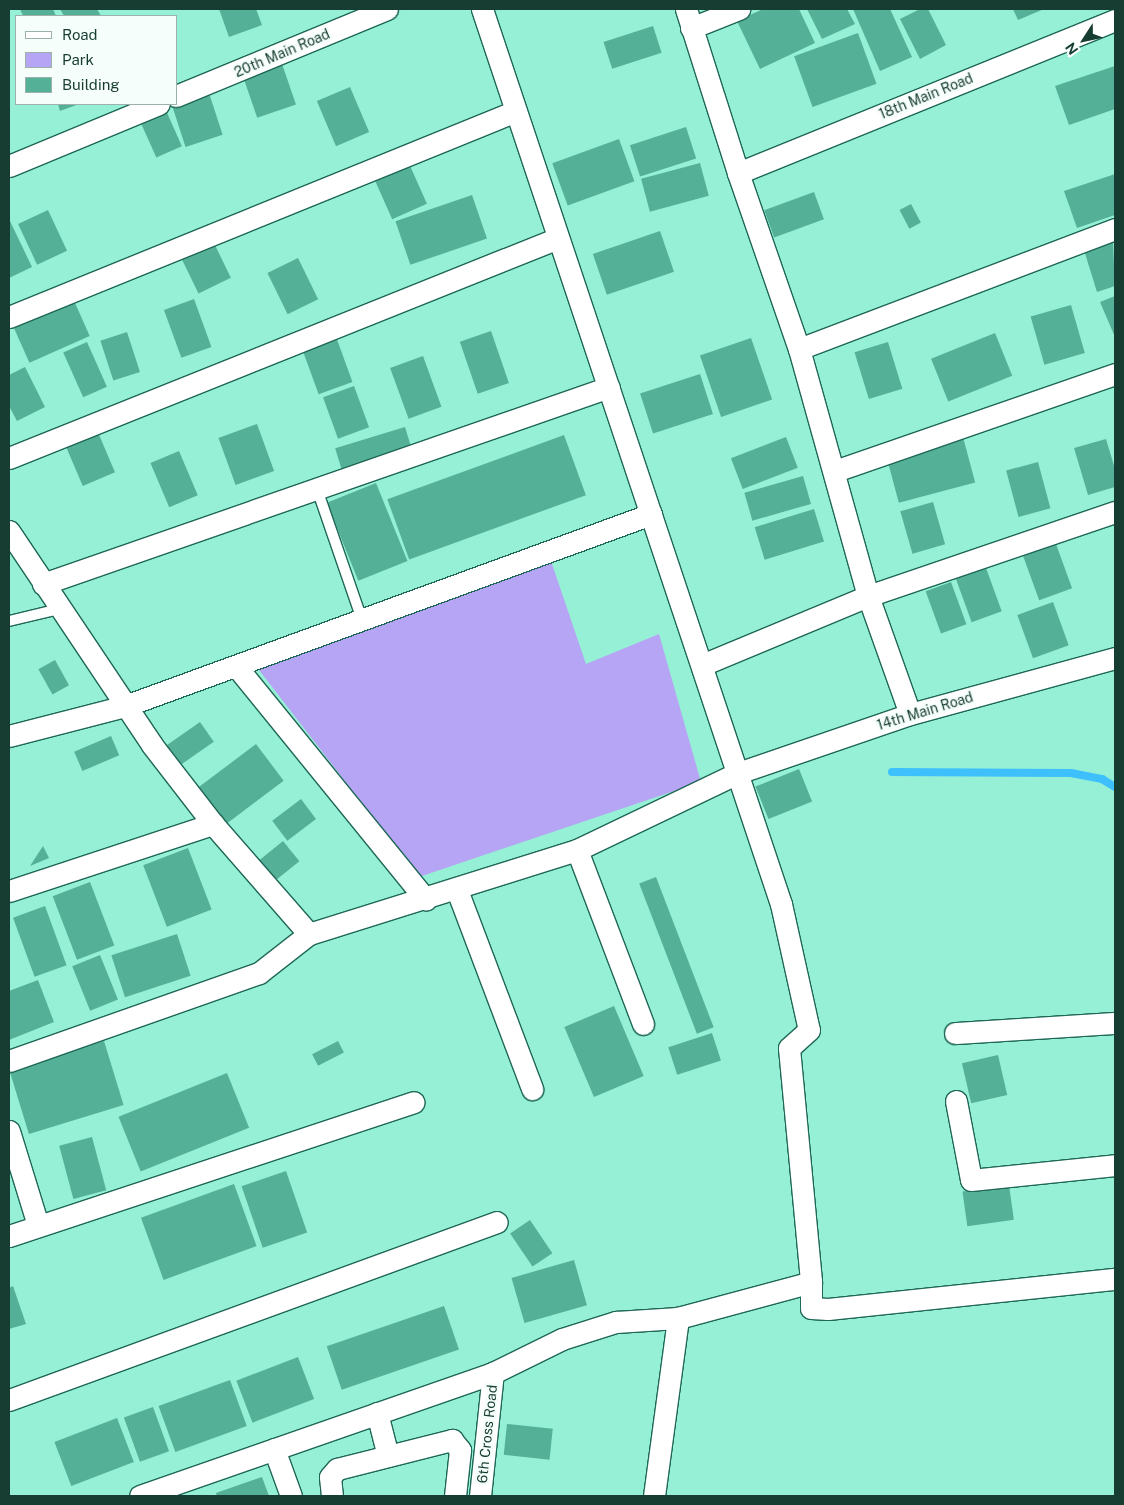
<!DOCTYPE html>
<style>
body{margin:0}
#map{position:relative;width:1124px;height:1505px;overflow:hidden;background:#95f0d5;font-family:"Public Sans",sans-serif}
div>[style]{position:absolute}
.green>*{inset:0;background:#b6a5f4}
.stream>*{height:8px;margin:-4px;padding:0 4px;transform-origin:4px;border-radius:4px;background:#3ec0fc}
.building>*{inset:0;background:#54b097;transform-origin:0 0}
.roads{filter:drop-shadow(1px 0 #1f6756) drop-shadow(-1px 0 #1f6756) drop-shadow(0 1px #1f6756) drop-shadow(0 -1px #1f6756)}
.lane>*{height:10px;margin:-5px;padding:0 5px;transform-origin:5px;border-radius:5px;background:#fff}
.street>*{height:21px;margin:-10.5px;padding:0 10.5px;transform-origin:10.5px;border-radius:10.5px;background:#fff}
span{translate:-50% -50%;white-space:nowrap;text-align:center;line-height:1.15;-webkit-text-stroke:5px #f6fefb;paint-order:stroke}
.street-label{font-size:14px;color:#173d33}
.frame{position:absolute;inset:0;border:10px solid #173d33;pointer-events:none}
.legend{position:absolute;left:15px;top:15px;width:162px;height:90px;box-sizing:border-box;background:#f6fefb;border:1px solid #9db1ab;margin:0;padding:6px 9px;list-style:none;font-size:15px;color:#173d33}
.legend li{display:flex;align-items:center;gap:10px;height:25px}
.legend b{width:25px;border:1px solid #9db1ab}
.north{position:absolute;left:1059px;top:15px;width:50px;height:50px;-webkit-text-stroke:4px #f6fefb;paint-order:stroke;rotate:235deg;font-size:14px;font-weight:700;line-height:20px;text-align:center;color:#173d33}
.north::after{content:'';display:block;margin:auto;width:18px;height:22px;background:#173d33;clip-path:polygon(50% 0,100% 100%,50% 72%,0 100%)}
</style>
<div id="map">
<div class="green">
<div style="clip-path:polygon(550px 558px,586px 664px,659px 634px,701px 782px,419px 877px,259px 670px)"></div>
</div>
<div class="stream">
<div style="left:892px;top:772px;width:179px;rotate:0.3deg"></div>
<div style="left:1071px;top:773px;width:32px;rotate:11deg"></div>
<div style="left:1102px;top:779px;width:15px;rotate:32deg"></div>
</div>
<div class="building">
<div style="clip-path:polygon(20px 9px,53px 9px,56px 16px,23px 16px)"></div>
<div style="clip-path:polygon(60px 9px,97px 9px,101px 16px,64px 16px)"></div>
<div style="clip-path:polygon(219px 9px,256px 9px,262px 25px,229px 37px)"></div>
<div style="clip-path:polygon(763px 9px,799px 9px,815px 43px,760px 69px,737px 21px)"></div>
<div style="clip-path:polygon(807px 9px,847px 9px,855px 24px,822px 39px)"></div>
<div style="clip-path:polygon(853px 9px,890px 9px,912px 57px,880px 71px)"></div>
<div style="clip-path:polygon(920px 9px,928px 9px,946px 45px,920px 59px,900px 19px)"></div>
<div style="clip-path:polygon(1013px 9px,1044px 9px,1018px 20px)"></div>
<div style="left:653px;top:26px;width:28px;height:52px;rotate:72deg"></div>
<div style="left:858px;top:33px;width:54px;height:68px;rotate:70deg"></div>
<div style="left:281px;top:61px;width:46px;height:41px;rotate:71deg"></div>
<div style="clip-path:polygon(1115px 66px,1115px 109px,1069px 125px,1055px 86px)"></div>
<div style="left:350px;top:87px;width:49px;height:36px;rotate:67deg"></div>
<div style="left:209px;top:93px;width:44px;height:39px;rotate:72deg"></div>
<div style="clip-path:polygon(58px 104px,79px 104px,60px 111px)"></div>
<div style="left:164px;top:106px;width:44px;height:28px;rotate:66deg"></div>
<div style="left:686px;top:127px;width:33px;height:59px;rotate:72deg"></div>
<div style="left:619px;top:139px;width:45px;height:71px;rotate:70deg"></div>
<div style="left:407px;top:159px;width:49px;height:38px;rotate:66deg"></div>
<div style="left:700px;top:163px;width:34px;height:61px;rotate:75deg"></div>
<div style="clip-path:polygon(1115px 174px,1115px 215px,1077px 228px,1064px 191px)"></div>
<div style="left:814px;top:192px;width:29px;height:53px;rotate:70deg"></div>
<div style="left:472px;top:195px;width:46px;height:81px;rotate:71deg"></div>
<div style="left:911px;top:204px;width:21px;height:13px;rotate:62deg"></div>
<div style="left:48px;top:210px;width:45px;height:33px;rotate:65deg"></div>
<div style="clip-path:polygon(9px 219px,32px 267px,9px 278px)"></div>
<div style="left:660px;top:231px;width:43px;height:71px;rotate:71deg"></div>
<div style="left:212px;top:239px;width:43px;height:36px;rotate:64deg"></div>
<div style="clip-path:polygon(1113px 241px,1115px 286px,1097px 292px,1084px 250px)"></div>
<div style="left:298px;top:258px;width:46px;height:34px;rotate:64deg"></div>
<div style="left:71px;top:294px;width:46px;height:66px;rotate:66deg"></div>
<div style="clip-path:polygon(1115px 296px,1115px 337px,1100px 302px)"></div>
<div style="left:194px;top:299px;width:51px;height:32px;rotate:70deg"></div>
<div style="left:1071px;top:305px;width:50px;height:42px;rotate:74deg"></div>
<div style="left:491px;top:331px;width:55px;height:33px;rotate:71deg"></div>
<div style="left:127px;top:332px;width:42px;height:28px;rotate:72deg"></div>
<div style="left:995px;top:333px;width:46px;height:69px;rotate:68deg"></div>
<div style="left:335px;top:334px;width:51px;height:36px;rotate:70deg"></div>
<div style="left:751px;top:338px;width:65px;height:54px;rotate:71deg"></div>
<div style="left:87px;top:342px;width:49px;height:26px;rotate:66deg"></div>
<div style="left:888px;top:342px;width:49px;height:35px;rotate:73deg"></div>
<div style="left:423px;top:356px;width:54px;height:35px;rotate:70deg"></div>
<div style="clip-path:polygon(25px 367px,45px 407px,17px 421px,9px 406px,9px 375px)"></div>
<div style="left:700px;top:374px;width:42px;height:63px;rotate:72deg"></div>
<div style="left:354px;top:386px;width:44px;height:33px;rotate:70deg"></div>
<div style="left:257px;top:424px;width:50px;height:41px;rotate:70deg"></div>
<div style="left:405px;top:427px;width:21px;height:73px;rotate:73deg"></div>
<div style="left:97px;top:430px;width:46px;height:35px;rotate:67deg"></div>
<div style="left:564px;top:435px;width:64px;height:188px;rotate:70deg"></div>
<div style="left:786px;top:437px;width:33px;height:59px;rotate:69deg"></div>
<div style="left:963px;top:437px;width:47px;height:79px;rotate:75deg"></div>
<div style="clip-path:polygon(1106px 439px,1115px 469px,1115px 487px,1088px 495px,1074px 448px)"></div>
<div style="left:179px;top:451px;width:48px;height:31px;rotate:67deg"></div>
<div style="left:1038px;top:462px;width:48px;height:33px;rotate:75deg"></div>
<div style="left:803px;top:476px;width:29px;height:61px;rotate:74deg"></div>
<div style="left:376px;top:483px;width:84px;height:53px;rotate:68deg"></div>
<div style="left:933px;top:502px;width:44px;height:34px;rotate:74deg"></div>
<div style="left:814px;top:509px;width:34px;height:62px;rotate:73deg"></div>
<div style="left:1056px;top:544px;width:47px;height:35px;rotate:70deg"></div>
<div style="left:986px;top:568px;width:46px;height:32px;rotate:70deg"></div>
<div style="left:951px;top:582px;width:45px;height:27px;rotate:70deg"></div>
<div style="left:1053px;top:602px;width:46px;height:38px;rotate:70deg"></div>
<div style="left:55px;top:660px;width:29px;height:19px;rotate:61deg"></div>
<div style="left:200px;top:722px;width:24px;height:41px;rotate:55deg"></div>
<div style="left:111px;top:736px;width:21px;height:40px;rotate:67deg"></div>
<div style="left:256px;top:744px;width:46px;height:74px;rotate:53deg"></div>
<div style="left:799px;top:769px;width:35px;height:47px;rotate:68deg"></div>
<div style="left:301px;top:799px;width:25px;height:36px;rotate:53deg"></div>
<div style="left:283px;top:841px;width:26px;height:36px;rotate:51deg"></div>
<div style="clip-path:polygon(43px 846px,49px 858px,30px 866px)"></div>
<div style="left:188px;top:848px;width:66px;height:48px;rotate:69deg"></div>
<div style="left:656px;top:877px;width:161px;height:18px;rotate:69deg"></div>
<div style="left:90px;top:882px;width:68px;height:40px;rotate:69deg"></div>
<div style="left:45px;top:906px;width:63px;height:34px;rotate:70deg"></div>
<div style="left:177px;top:934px;width:44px;height:69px;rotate:72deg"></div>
<div style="left:100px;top:955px;width:48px;height:30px;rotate:68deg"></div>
<div style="clip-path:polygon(38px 980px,54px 1022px,9px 1040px,9px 991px)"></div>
<div style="left:614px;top:1006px;width:76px;height:54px;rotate:67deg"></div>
<div style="left:712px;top:1033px;width:29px;height:46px;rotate:72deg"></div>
<div style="left:104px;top:1041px;width:67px;height:99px;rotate:73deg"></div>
<div style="left:338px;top:1041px;width:13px;height:29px;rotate:63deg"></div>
<div style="left:998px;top:1055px;width:41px;height:37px;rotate:77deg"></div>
<div style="left:227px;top:1073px;width:59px;height:117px;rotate:68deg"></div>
<div style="left:92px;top:1137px;width:55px;height:34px;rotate:75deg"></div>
<div style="left:286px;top:1171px;width:65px;height:47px;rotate:71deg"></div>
<div style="left:234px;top:1184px;width:66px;height:99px;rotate:70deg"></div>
<div style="left:1009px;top:1185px;width:35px;height:47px;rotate:82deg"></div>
<div style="left:530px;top:1220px;width:40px;height:24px;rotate:56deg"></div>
<div style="left:574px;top:1260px;width:47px;height:65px;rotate:74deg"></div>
<div style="clip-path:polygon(13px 1286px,26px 1324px,9px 1329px,9px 1288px)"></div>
<div style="left:444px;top:1306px;width:46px;height:124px;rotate:71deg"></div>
<div style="left:298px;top:1357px;width:45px;height:66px;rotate:69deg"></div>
<div style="left:230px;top:1380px;width:49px;height:76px;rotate:70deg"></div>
<div style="left:153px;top:1407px;width:47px;height:31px;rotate:70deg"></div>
<div style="left:117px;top:1418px;width:47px;height:67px;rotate:69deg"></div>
<div style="left:507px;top:1424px;width:46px;height:31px;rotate:6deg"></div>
<div style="clip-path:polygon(262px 1477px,269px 1496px,217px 1496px,216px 1493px)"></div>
</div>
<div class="roads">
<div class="lane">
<div style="left:317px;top:489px;width:139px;rotate:71deg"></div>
<div style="left:9px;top:621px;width:51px;rotate:-13.5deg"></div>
</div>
<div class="street">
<div style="left:482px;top:9px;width:944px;rotate:71.53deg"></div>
<div style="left:781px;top:904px;width:129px;rotate:77.5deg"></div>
<div style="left:809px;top:1030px;width:27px;rotate:138deg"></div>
<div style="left:789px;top:1048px;width:235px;rotate:84.6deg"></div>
<div style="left:686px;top:9px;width:172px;rotate:72.4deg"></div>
<div style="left:738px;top:173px;width:186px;rotate:70.9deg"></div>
<div style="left:799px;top:349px;width:256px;rotate:74.4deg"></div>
<div style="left:868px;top:596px;width:125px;rotate:70.4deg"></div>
<div style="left:691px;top:28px;width:52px;rotate:-21.6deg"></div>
<div style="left:176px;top:96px;width:228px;rotate:-22.4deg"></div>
<div style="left:9px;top:166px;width:162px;rotate:-22.5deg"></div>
<div style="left:738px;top:173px;width:407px;rotate:-22.1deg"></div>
<div style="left:9px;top:317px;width:547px;rotate:-22.11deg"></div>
<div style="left:799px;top:349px;width:338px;rotate:-20.8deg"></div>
<div style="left:9px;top:458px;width:591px;rotate:-21.84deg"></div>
<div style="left:835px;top:471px;width:296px;rotate:-19.1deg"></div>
<div style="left:9px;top:531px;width:257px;rotate:56.2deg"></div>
<div style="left:152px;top:745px;width:100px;rotate:52.3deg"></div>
<div style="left:213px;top:824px;width:146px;rotate:48.9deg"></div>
<div style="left:43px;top:584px;width:599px;rotate:-19.19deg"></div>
<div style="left:702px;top:665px;width:180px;rotate:-22.6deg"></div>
<div style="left:868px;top:596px;width:261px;rotate:-18.8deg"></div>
<div style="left:236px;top:666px;width:301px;rotate:50.9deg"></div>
<div style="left:9px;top:736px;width:120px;rotate:-14.5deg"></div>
<div style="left:125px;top:706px;width:560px;rotate:-20.05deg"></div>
<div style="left:577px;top:850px;width:186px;rotate:69.2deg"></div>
<div style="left:457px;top:890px;width:213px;rotate:69.3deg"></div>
<div style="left:9px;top:891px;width:215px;rotate:-18.2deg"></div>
<div style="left:955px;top:1033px;width:160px;rotate:-3.6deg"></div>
<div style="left:9px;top:1061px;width:265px;rotate:-19.4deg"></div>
<div style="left:259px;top:973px;width:63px;rotate:-38deg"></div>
<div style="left:309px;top:934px;width:281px;rotate:-17.4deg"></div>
<div style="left:577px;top:850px;width:178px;rotate:-25.6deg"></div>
<div style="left:738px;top:773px;width:182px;rotate:-18.9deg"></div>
<div style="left:910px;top:714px;width:213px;rotate:-15.3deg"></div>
<div style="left:956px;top:1101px;width:80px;rotate:79.2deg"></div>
<div style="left:971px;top:1180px;width:145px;rotate:-5.9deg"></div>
<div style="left:9px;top:1131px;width:98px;rotate:72.9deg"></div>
<div style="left:9px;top:1236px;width:426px;rotate:-18.3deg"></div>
<div style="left:9px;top:1400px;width:519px;rotate:-20.04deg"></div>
<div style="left:377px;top:1413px;width:44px;rotate:75.7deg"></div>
<div style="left:274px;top:1449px;width:50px;rotate:70.1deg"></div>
<div style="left:140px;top:1496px;width:374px;rotate:-19.2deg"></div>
<div style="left:493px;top:1373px;width:77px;rotate:-26.2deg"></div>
<div style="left:562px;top:1339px;width:57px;rotate:-17.5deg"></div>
<div style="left:616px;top:1322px;width:62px;rotate:-3.7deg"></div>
<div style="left:678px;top:1318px;width:138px;rotate:-15.1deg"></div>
<div style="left:811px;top:1282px;width:26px;rotate:90deg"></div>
<div style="left:811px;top:1308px;width:17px;rotate:3deg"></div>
<div style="left:828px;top:1309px;width:289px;rotate:-6deg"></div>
<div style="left:332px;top:1496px;width:19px;rotate:-96deg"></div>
<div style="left:330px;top:1477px;width:11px;rotate:-49deg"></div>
<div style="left:337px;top:1469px;width:119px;rotate:-14.2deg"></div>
<div style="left:452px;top:1440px;width:13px;rotate:51deg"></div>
<div style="left:460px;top:1450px;width:46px;rotate:96.2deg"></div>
<div style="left:480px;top:1496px;width:124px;rotate:-84deg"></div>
<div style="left:654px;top:1496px;width:180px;rotate:-82.3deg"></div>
</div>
</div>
<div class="street-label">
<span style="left:282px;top:53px;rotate:-23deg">20th Main Road</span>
<span style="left:926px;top:96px;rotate:-22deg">18th Main Road</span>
<span style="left:925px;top:711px;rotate:-17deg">14th Main Road</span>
<span style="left:487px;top:1434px;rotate:-84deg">6th Cross Road</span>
</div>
<div class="frame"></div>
<ul class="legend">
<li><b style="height:6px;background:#fff"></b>Road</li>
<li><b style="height:14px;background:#b6a5f4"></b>Park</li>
<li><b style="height:14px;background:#54b097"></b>Building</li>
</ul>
<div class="north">N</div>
</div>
